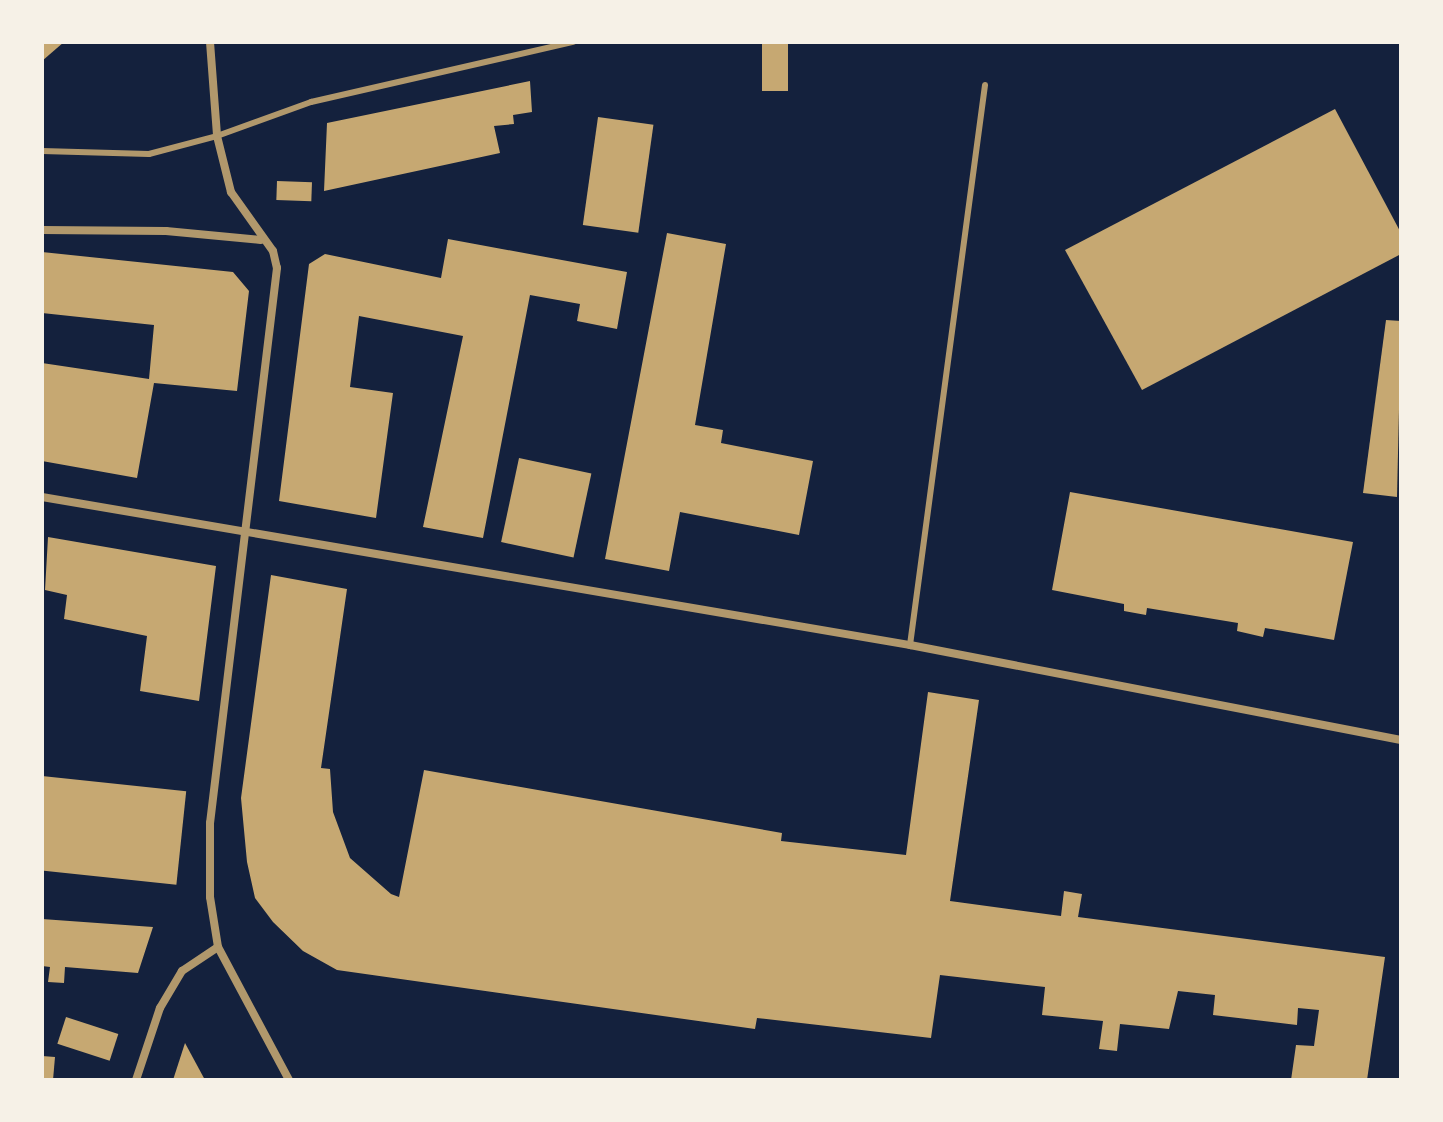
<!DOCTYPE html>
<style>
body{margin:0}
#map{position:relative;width:1443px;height:1122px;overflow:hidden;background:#14213d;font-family:"PT Sans Narrow",sans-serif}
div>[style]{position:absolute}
.building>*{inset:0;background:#c6a872;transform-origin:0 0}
.service>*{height:6px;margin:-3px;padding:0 3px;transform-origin:3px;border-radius:3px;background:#b1986c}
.minor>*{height:8px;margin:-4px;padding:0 4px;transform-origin:4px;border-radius:4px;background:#b1986c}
span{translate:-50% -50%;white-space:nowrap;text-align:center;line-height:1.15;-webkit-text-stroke:7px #f6f1e7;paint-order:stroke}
.frame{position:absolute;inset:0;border:44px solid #f6f1e7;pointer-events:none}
</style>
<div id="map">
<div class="building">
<div style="clip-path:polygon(42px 42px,64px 42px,42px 61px)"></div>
<div style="left:762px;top:42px;width:26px;height:49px"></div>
<div style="clip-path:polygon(530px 81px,532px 112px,513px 115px,514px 124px,494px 126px,500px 153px,324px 191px,327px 123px)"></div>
<div style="clip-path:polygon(1335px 109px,1401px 233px,1401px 254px,1142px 390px,1065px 250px)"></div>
<div style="left:598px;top:117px;width:56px;height:109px;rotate:8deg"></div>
<div style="left:277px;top:181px;width:35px;height:19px;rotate:2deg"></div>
<div style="clip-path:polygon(667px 233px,726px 244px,695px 425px,723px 430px,721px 443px,813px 461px,799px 535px,680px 512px,669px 571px,605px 559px)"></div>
<div style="clip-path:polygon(448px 239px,627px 272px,617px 329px,577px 321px,580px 304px,530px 295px,483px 538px,423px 527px,463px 336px,359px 316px,350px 387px,393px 393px,376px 518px,279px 501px,309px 264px,325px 254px,441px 278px)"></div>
<div style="clip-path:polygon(42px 252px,233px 272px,249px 291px,237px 391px,154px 383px,137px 478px,42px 461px,42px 363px,149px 379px,154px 325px,42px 313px)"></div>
<div style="clip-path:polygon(1386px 320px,1401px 321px,1397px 497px,1363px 493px)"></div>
<div style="left:519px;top:458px;width:74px;height:86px;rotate:12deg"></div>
<div style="clip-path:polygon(1070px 492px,1353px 542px,1334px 640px,1265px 628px,1263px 637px,1237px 631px,1238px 623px,1147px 608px,1146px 615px,1124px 611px,1124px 604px,1052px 590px)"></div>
<div style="clip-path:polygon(48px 537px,216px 566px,199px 701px,140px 691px,147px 636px,64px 619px,67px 595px,45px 590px)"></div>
<div style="clip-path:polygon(271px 575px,347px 589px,321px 768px,330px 769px,333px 812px,350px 858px,391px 894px,399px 897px,424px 770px,782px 833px,781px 841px,906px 855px,928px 692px,979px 700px,950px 901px,1061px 916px,1064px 891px,1082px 894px,1078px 917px,1385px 957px,1367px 1080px,1291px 1080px,1296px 1045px,1314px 1046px,1319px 1010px,1298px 1008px,1297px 1025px,1213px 1015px,1215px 995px,1178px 991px,1169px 1029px,1120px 1024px,1117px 1051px,1099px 1049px,1103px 1021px,1042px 1015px,1045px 987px,940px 975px,931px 1038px,757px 1018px,755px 1029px,337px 970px,303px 951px,273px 922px,255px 898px,247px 862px,241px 798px)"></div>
<div style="left:42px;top:776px;width:145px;height:94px;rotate:6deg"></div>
<div style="clip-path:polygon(42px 919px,153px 927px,138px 973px,65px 967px,64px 983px,48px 982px,50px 967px,42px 966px)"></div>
<div style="left:66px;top:1017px;width:55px;height:28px;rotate:18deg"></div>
<div style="clip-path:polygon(185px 1043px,205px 1080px,173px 1080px)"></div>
<div style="clip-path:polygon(42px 1056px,55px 1057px,53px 1080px,42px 1080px)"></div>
</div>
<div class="service">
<div style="left:42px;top:151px;width:107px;rotate:1.6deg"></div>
<div style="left:149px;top:154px;width:70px;rotate:-14.8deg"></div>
<div style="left:217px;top:136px;width:100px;rotate:-19.9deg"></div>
<div style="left:311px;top:102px;width:269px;rotate:-12.9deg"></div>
<div style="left:910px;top:645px;width:565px;rotate:-82.37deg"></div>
</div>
<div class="minor">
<div style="left:210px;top:42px;width:94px;rotate:85.7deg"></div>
<div style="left:217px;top:136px;width:58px;rotate:76deg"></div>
<div style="left:231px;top:192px;width:72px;rotate:54.6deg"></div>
<div style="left:273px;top:251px;width:17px;rotate:77deg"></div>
<div style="left:277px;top:268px;width:559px;rotate:96.88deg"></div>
<div style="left:210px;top:823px;width:74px;rotate:90deg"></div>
<div style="left:210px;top:897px;width:51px;rotate:80.9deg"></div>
<div style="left:218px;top:947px;width:151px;rotate:61.9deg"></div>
<div style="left:42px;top:230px;width:124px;rotate:0.5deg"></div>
<div style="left:166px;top:231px;width:95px;rotate:5.4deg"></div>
<div style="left:42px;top:497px;width:881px;rotate:9.68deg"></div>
<div style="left:910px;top:645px;width:500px;rotate:10.95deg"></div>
<div style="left:136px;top:1080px;width:76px;rotate:-71.6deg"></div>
<div style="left:160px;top:1008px;width:43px;rotate:-59.3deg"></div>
<div style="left:182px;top:971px;width:43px;rotate:-33.7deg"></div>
</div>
<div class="frame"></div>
</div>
